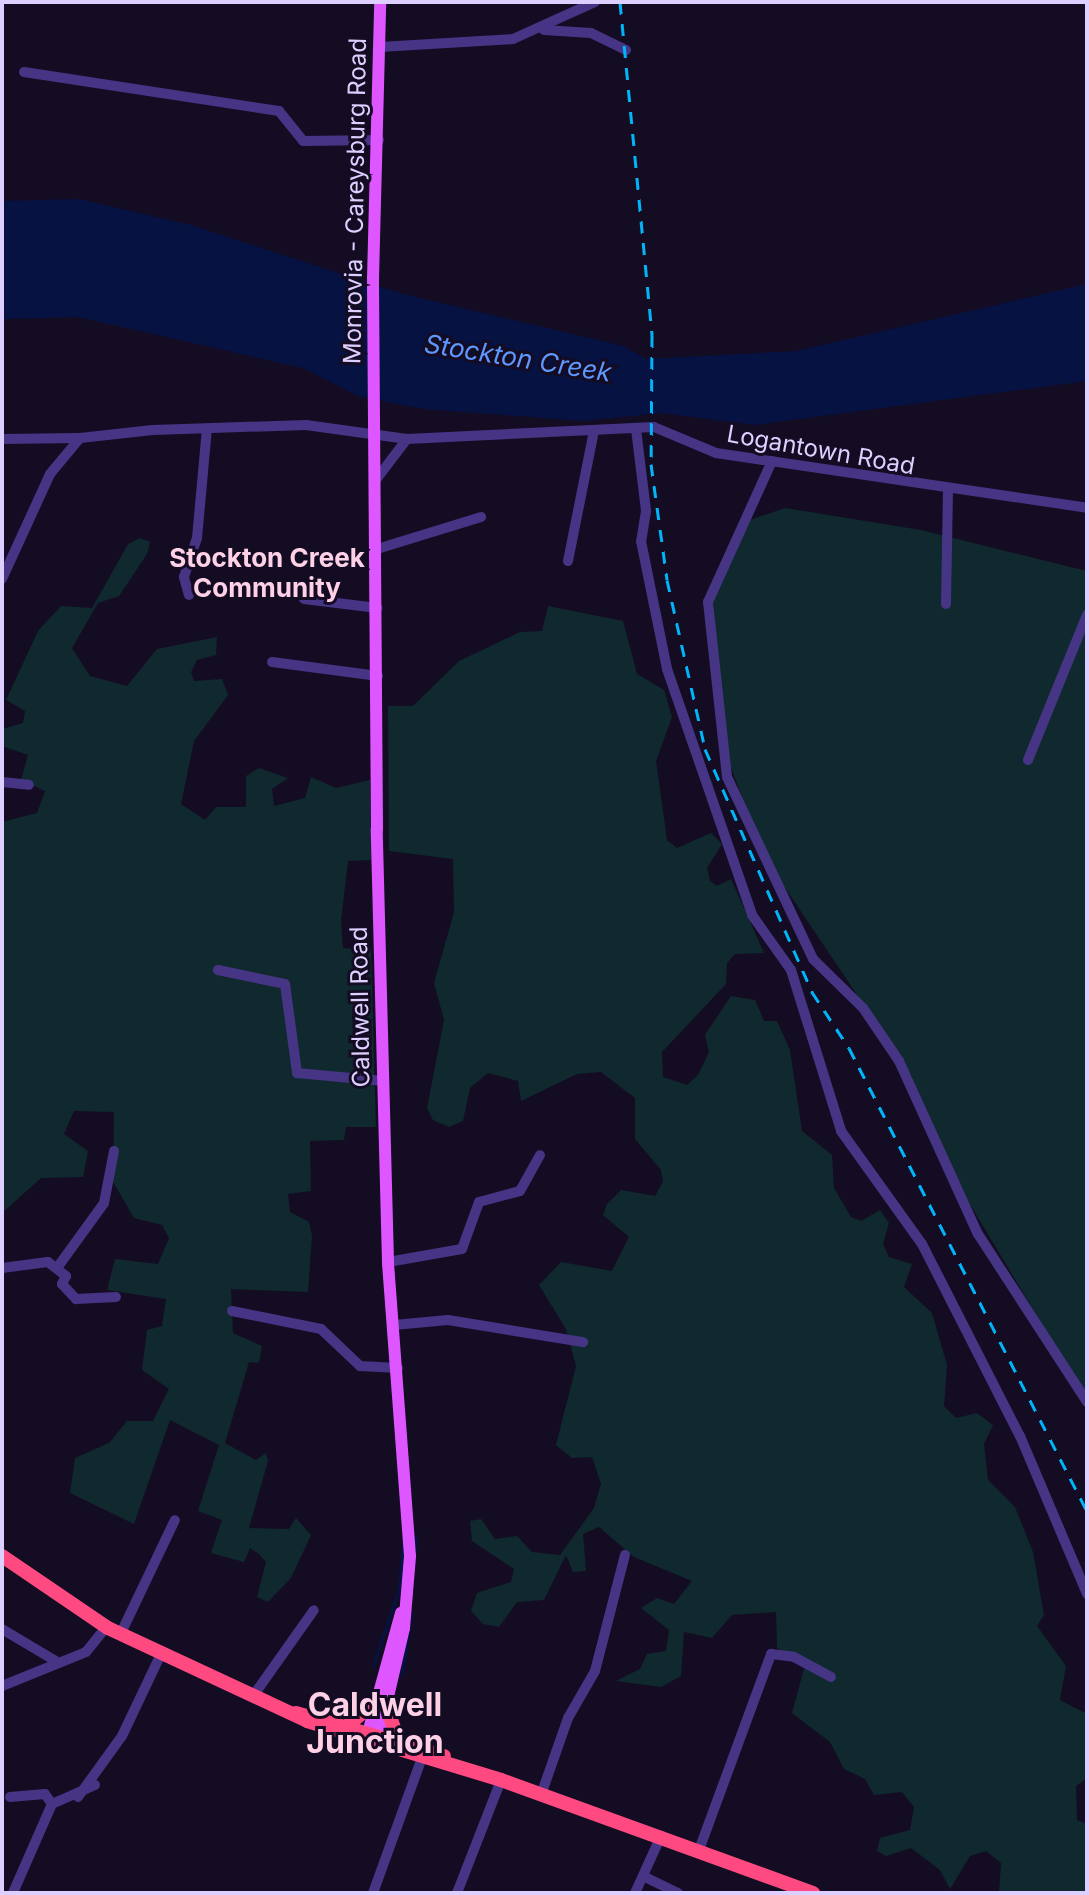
<!DOCTYPE html>
<style>
body{margin:0}
#map{position:relative;width:1089px;height:1895px;overflow:hidden;background:#140c23;font-family:Inter,sans-serif}
div>[style]{position:absolute}
.green>*{inset:0;background:#0f292e}
.water>*{inset:0;background:#061242}
.stream>*{height:3px;margin:-1.5px;padding:0 1.5px;transform-origin:1.5px;border-radius:1.5px;background:#061242}
.minor>*{height:10px;margin:-5px;padding:0 5px;transform-origin:5px;border-radius:5px;background:#463485}
.major>*{height:12px;margin:-6px;padding:0 6px;transform-origin:6px;border-radius:6px;background:#de56ff}
.highway>*{height:14px;margin:-7px;padding:0 7px;transform-origin:7px;border-radius:7px;background:#ff4a81}
.rail>*{height:3px;margin-top:-1.5px;transform-origin:0;background:repeating-linear-gradient(90deg,#00b5fa 0 12px,transparent 0 22px)}
span{translate:-50% -50%;white-space:nowrap;text-align:center;line-height:1.15;-webkit-text-stroke:6px #140c23;paint-order:stroke}
.street-label{font-size:24px;color:#ddcfff}
.water-label{font-size:26px;color:#5d97ff;font-style:italic}
.neighbourhood-label{font-size:26px;color:#ffd1e6;font-weight:700}
.district-label{font-size:32px;color:#ffd1e6;font-weight:700}
.frame{position:absolute;inset:0;border:4px solid #ddcfff;pointer-events:none}
</style>
<div id="map">
<div class="green">
<div style="clip-path:polygon(785px 508px,921px 530px,1087px 571px,1087px 1399px,959px 1186px,911px 1075px,765px 858px,721px 741px,713px 594px,750px 520px)"></div>
<div style="clip-path:polygon(140px 538px,150px 542px,147px 554px,119px 596px,98px 603px,72px 648px,90px 676px,127px 686px,157px 649px,217px 637px,216px 655px,197px 660px,191px 672px,194px 681px,222px 679px,228px 695px,194px 741px,181px 804px,205px 820px,216px 807px,246px 807px,246px 776px,259px 768px,288px 778px,272px 789px,274px 806px,305px 798px,311px 777px,336px 788px,370px 780px,371px 860px,348px 861px,341px 921px,343px 948px,371px 950px,376px 1127px,346px 1127px,344px 1140px,310px 1141px,311px 1191px,288px 1194px,290px 1212px,309px 1222px,312px 1236px,308px 1292px,231px 1289px,233px 1333px,262px 1346px,259px 1363px,249px 1362px,225px 1443px,256px 1460px,266px 1453px,268px 1461px,249px 1528px,289px 1529px,296px 1518px,311px 1535px,291px 1578px,268px 1602px,257px 1597px,266px 1562px,259px 1554px,250px 1548px,244px 1562px,211px 1553px,222px 1520px,198px 1511px,219px 1445px,170px 1420px,134px 1524px,70px 1493px,75px 1458px,109px 1443px,127px 1421px,153px 1421px,169px 1389px,142px 1370px,147px 1330px,162px 1326px,166px 1299px,107px 1290px,115px 1259px,158px 1264px,169px 1238px,162px 1225px,134px 1218px,113px 1182px,114px 1112px,74px 1111px,64px 1134px,88px 1151px,83px 1177px,41px 1178px,2px 1213px,2px 822px,37px 813px,45px 791px,21px 780px,28px 755px,2px 746px,2px 729px,23px 723px,25px 711px,6px 700px,38px 631px,61px 606px,92px 608px,128px 544px)"></div>
<div style="clip-path:polygon(548px 606px,623px 621px,637px 674px,664px 690px,672px 717px,656px 761px,667px 840px,677px 848px,711px 833px,722px 844px,707px 868px,710px 881px,717px 886px,731px 879px,764px 953px,735px 954px,727px 963px,726px 984px,662px 1052px,663px 1077px,687px 1085px,698px 1075px,709px 1052px,705px 1035px,731px 996px,755px 1000px,764px 1021px,777px 1021px,790px 1050px,802px 1131px,832px 1155px,834px 1188px,851px 1217px,861px 1221px,880px 1210px,889px 1223px,883px 1244px,889px 1257px,912px 1264px,904px 1287px,932px 1313px,947px 1365px,944px 1406px,956px 1418px,977px 1413px,993px 1425px,984px 1444px,988px 1480px,1015px 1507px,1033px 1552px,1044px 1615px,1037px 1626px,1066px 1666px,1060px 1700px,1087px 1714px,1087px 1778px,1076px 1786px,1077px 1820px,1087px 1824px,1087px 1893px,999px 1893px,1001px 1863px,986px 1851px,970px 1856px,950px 1889px,940px 1870px,911px 1848px,886px 1856px,877px 1851px,880px 1838px,910px 1830px,914px 1807px,902px 1792px,874px 1795px,865px 1779px,844px 1769px,830px 1742px,792px 1713px,805px 1665px,777px 1648px,776px 1612px,732px 1615px,712px 1638px,684px 1632px,681px 1676px,661px 1687px,616px 1681px,640px 1669px,647px 1654px,666px 1651px,669px 1630px,641px 1608px,657px 1598px,674px 1604px,692px 1581px,634px 1557px,599px 1527px,583px 1534px,586px 1571px,573px 1572px,566px 1555px,544px 1600px,517px 1602px,499px 1627px,483px 1624px,471px 1611px,477px 1593px,511px 1582px,514px 1569px,472px 1541px,470px 1521px,481px 1519px,495px 1539px,517px 1536px,532px 1552px,560px 1555px,594px 1508px,601px 1484px,592px 1457px,572px 1458px,556px 1445px,576px 1366px,566px 1329px,539px 1285px,561px 1262px,612px 1271px,629px 1237px,603px 1215px,607px 1204px,621px 1190px,655px 1196px,663px 1182px,661px 1170px,635px 1139px,635px 1098px,601px 1072px,577px 1074px,521px 1101px,518px 1081px,488px 1073px,470px 1088px,463px 1121px,449px 1127px,433px 1120px,427px 1108px,444px 1020px,434px 983px,454px 912px,453px 859px,389px 851px,388px 706px,413px 706px,459px 661px,520px 632px,542px 631px)"></div>
</div>
<div class="water">
<div style="clip-path:polygon(79px 199px,191px 225px,403px 294px,623px 346px,646px 359px,796px 351px,1087px 284px,1087px 381px,754px 425px,661px 413px,584px 421px,423px 409px,358px 396px,303px 368px,78px 317px,2px 319px,2px 201px)"></div>
</div>
<div class="stream">
<div style="left:415px;top:1549px;width:14px;rotate:-86deg"></div>
<div style="left:373px;top:1665px;width:80px;rotate:-71.1deg"></div>
<div style="left:399px;top:1589px;width:52px;rotate:-85.6deg"></div>
<div style="left:402px;top:1675px;width:64px;rotate:-81.9deg"></div>
<div style="left:324px;top:1700px;width:6px;rotate:9deg"></div>
</div>
<div class="minor">
<div style="left:544px;top:30px;width:47px;rotate:3.7deg"></div>
<div style="left:591px;top:33px;width:39px;rotate:26deg"></div>
<div style="left:380px;top:47px;width:133px;rotate:-3.4deg"></div>
<div style="left:513px;top:39px;width:90px;rotate:-24.3deg"></div>
<div style="left:24px;top:72px;width:258px;rotate:8.7deg"></div>
<div style="left:279px;top:111px;width:38px;rotate:51deg"></div>
<div style="left:303px;top:141px;width:76px;rotate:-0.8deg"></div>
<div style="left:636px;top:429px;width:83px;rotate:83deg"></div>
<div style="left:646px;top:511px;width:30px;rotate:99deg"></div>
<div style="left:641px;top:541px;width:131px;rotate:78.5deg"></div>
<div style="left:667px;top:669px;width:260px;rotate:70.9deg"></div>
<div style="left:752px;top:915px;width:67px;rotate:54.7deg"></div>
<div style="left:791px;top:970px;width:169px;rotate:72.7deg"></div>
<div style="left:841px;top:1131px;width:139px;rotate:54.4deg"></div>
<div style="left:922px;top:1244px;width:216px;rotate:63deg"></div>
<div style="left:1020px;top:1436px;width:172px;rotate:67deg"></div>
<div style="left:2px;top:439px;width:78px;rotate:-0.7deg"></div>
<div style="left:772px;top:461px;width:155px;rotate:114.4deg"></div>
<div style="left:708px;top:602px;width:176px;rotate:83.8deg"></div>
<div style="left:727px;top:777px;width:201px;rotate:64.7deg"></div>
<div style="left:813px;top:959px;width:70px;rotate:44.4deg"></div>
<div style="left:863px;top:1008px;width:64px;rotate:55.8deg"></div>
<div style="left:899px;top:1061px;width:190px;rotate:65.5deg"></div>
<div style="left:978px;top:1234px;width:200px;rotate:57deg"></div>
<div style="left:375px;top:481px;width:53px;rotate:-52.7deg"></div>
<div style="left:377px;top:549px;width:109px;rotate:-17.1deg"></div>
<div style="left:568px;top:561px;width:133px;rotate:-78.7deg"></div>
<div style="left:2px;top:579px;width:115px;rotate:-65.4deg"></div>
<div style="left:50px;top:474px;width:47px;rotate:-50.2deg"></div>
<div style="left:80px;top:438px;width:73px;rotate:-6.3deg"></div>
<div style="left:153px;top:430px;width:153px;rotate:-1.9deg"></div>
<div style="left:306px;top:425px;width:102px;rotate:7.9deg"></div>
<div style="left:407px;top:439px;width:247px;rotate:-2.8deg"></div>
<div style="left:654px;top:427px;width:67px;rotate:22.8deg"></div>
<div style="left:716px;top:453px;width:375px;rotate:8.4deg"></div>
<div style="left:189px;top:595px;width:19px;rotate:-106deg"></div>
<div style="left:184px;top:577px;width:41px;rotate:-71.6deg"></div>
<div style="left:197px;top:538px;width:110px;rotate:-84.8deg"></div>
<div style="left:304px;top:599px;width:74px;rotate:7deg"></div>
<div style="left:946px;top:604px;width:111px;rotate:-89deg"></div>
<div style="left:272px;top:662px;width:107px;rotate:7.5deg"></div>
<div style="left:1028px;top:760px;width:157px;rotate:-67.9deg"></div>
<div style="left:2px;top:782px;width:27px;rotate:6deg"></div>
<div style="left:218px;top:970px;width:68px;rotate:11.8deg"></div>
<div style="left:285px;top:984px;width:90px;rotate:82.3deg"></div>
<div style="left:297px;top:1073px;width:87px;rotate:5.3deg"></div>
<div style="left:388px;top:1262px;width:75px;rotate:-10deg"></div>
<div style="left:462px;top:1249px;width:50px;rotate:-70.1deg"></div>
<div style="left:479px;top:1202px;width:42px;rotate:-15deg"></div>
<div style="left:520px;top:1191px;width:41px;rotate:-60.9deg"></div>
<div style="left:2px;top:1268px;width:46px;rotate:-7.4deg"></div>
<div style="left:48px;top:1262px;width:23px;rotate:38deg"></div>
<div style="left:66px;top:1276px;width:9px;rotate:117deg"></div>
<div style="left:62px;top:1284px;width:21px;rotate:47deg"></div>
<div style="left:76px;top:1299px;width:40px;rotate:-2.9deg"></div>
<div style="left:57px;top:1268px;width:80px;rotate:-54.1deg"></div>
<div style="left:104px;top:1203px;width:53px;rotate:-79.1deg"></div>
<div style="left:232px;top:1311px;width:91px;rotate:11.4deg"></div>
<div style="left:321px;top:1329px;width:54px;rotate:43.5deg"></div>
<div style="left:360px;top:1366px;width:38px;rotate:3deg"></div>
<div style="left:394px;top:1325px;width:54px;rotate:-5.3deg"></div>
<div style="left:448px;top:1320px;width:137px;rotate:9.3deg"></div>
<div style="left:2px;top:1629px;width:66px;rotate:30.8deg"></div>
<div style="left:121px;top:1633px;width:125px;rotate:-64.5deg"></div>
<div style="left:2px;top:1686px;width:91px;rotate:-22deg"></div>
<div style="left:86px;top:1652px;width:32px;rotate:-51deg"></div>
<div style="left:253px;top:1696px;width:105px;rotate:-54.7deg"></div>
<div style="left:541px;top:1795px;width:82px;rotate:-70.7deg"></div>
<div style="left:568px;top:1718px;width:54px;rotate:-60.1deg"></div>
<div style="left:595px;top:1671px;width:120px;rotate:-75.5deg"></div>
<div style="left:10px;top:1797px;width:35px;rotate:-5deg"></div>
<div style="left:45px;top:1794px;width:12px;rotate:55deg"></div>
<div style="left:52px;top:1804px;width:97px;rotate:113.7deg"></div>
<div style="left:78px;top:1797px;width:75px;rotate:-54.2deg"></div>
<div style="left:122px;top:1736px;width:91px;rotate:-64.6deg"></div>
<div style="left:52px;top:1804px;width:47px;rotate:-23.8deg"></div>
<div style="left:699px;top:1850px;width:209px;rotate:-69.8deg"></div>
<div style="left:771px;top:1654px;width:23px;rotate:7deg"></div>
<div style="left:794px;top:1657px;width:42px;rotate:28.4deg"></div>
<div style="left:645px;top:1877px;width:37px;rotate:26deg"></div>
<div style="left:373px;top:1893px;width:144px;rotate:-70.1deg"></div>
<div style="left:457px;top:1893px;width:121px;rotate:-68.7deg"></div>
<div style="left:635px;top:1893px;width:63px;rotate:-65.5deg"></div>
</div>
<div class="major">
<div style="left:366px;top:1740px;width:132px;rotate:-74.6deg"></div>
<div style="left:377px;top:1744px;width:119px;rotate:-76.9deg"></div>
<div style="left:404px;top:1628px;width:72px;rotate:-85.2deg"></div>
<div style="left:410px;top:1556px;width:295px;rotate:-94.3deg"></div>
<div style="left:388px;top:1262px;width:433px;rotate:-91.5deg"></div>
<div style="left:377px;top:829px;width:551px;rotate:-90.42deg"></div>
<div style="left:373px;top:278px;width:276px;rotate:-88.5deg"></div>
</div>
<div class="highway">
<div style="left:2px;top:1556px;width:128px;rotate:34.2deg"></div>
<div style="left:108px;top:1628px;width:220px;rotate:25deg"></div>
<div style="left:307px;top:1721px;width:203px;rotate:16.9deg"></div>
<div style="left:501px;top:1780px;width:332px;rotate:19.9deg"></div>
<div style="left:386px;top:1706px;width:33px;rotate:70deg"></div>
<div style="left:296px;top:1713px;width:154px;rotate:16.2deg"></div>
<div style="left:348px;top:1725px;width:38px;rotate:-40deg"></div>
</div>
<div class="rail">
<div style="left:620px;top:2px;width:335px;rotate:84.5deg"></div>
<div style="left:652px;top:335px;width:129px;rotate:90.4deg"></div>
<div style="left:651px;top:464px;width:117px;rotate:82.1deg"></div>
<div style="left:667px;top:580px;width:173px;rotate:77.3deg"></div>
<div style="left:705px;top:749px;width:266px;rotate:66.2deg"></div>
<div style="left:812px;top:992px;width:67px;rotate:56.5deg"></div>
<div style="left:849px;top:1048px;width:521px;rotate:62.8deg"></div>
</div>
<div class="street-label">
<span style="left:355px;top:201px;rotate:-89deg">Monrovia - Careysburg Road</span>
<span style="left:821px;top:450px;rotate:10deg">Logantown Road</span>
<span style="left:360px;top:1007px;rotate:-91deg">Caldwell Road</span>
</div>
<div class="water-label">
<span style="left:518px;top:358px;rotate:9deg">Stockton Creek</span>
</div>
<div class="neighbourhood-label">
<span style="left:267px;top:573px">Stockton Creek<br>Community</span>
</div>
<div class="district-label">
<span style="left:375px;top:1724px">Caldwell<br>Junction</span>
</div>
<div class="frame"></div>
</div>
